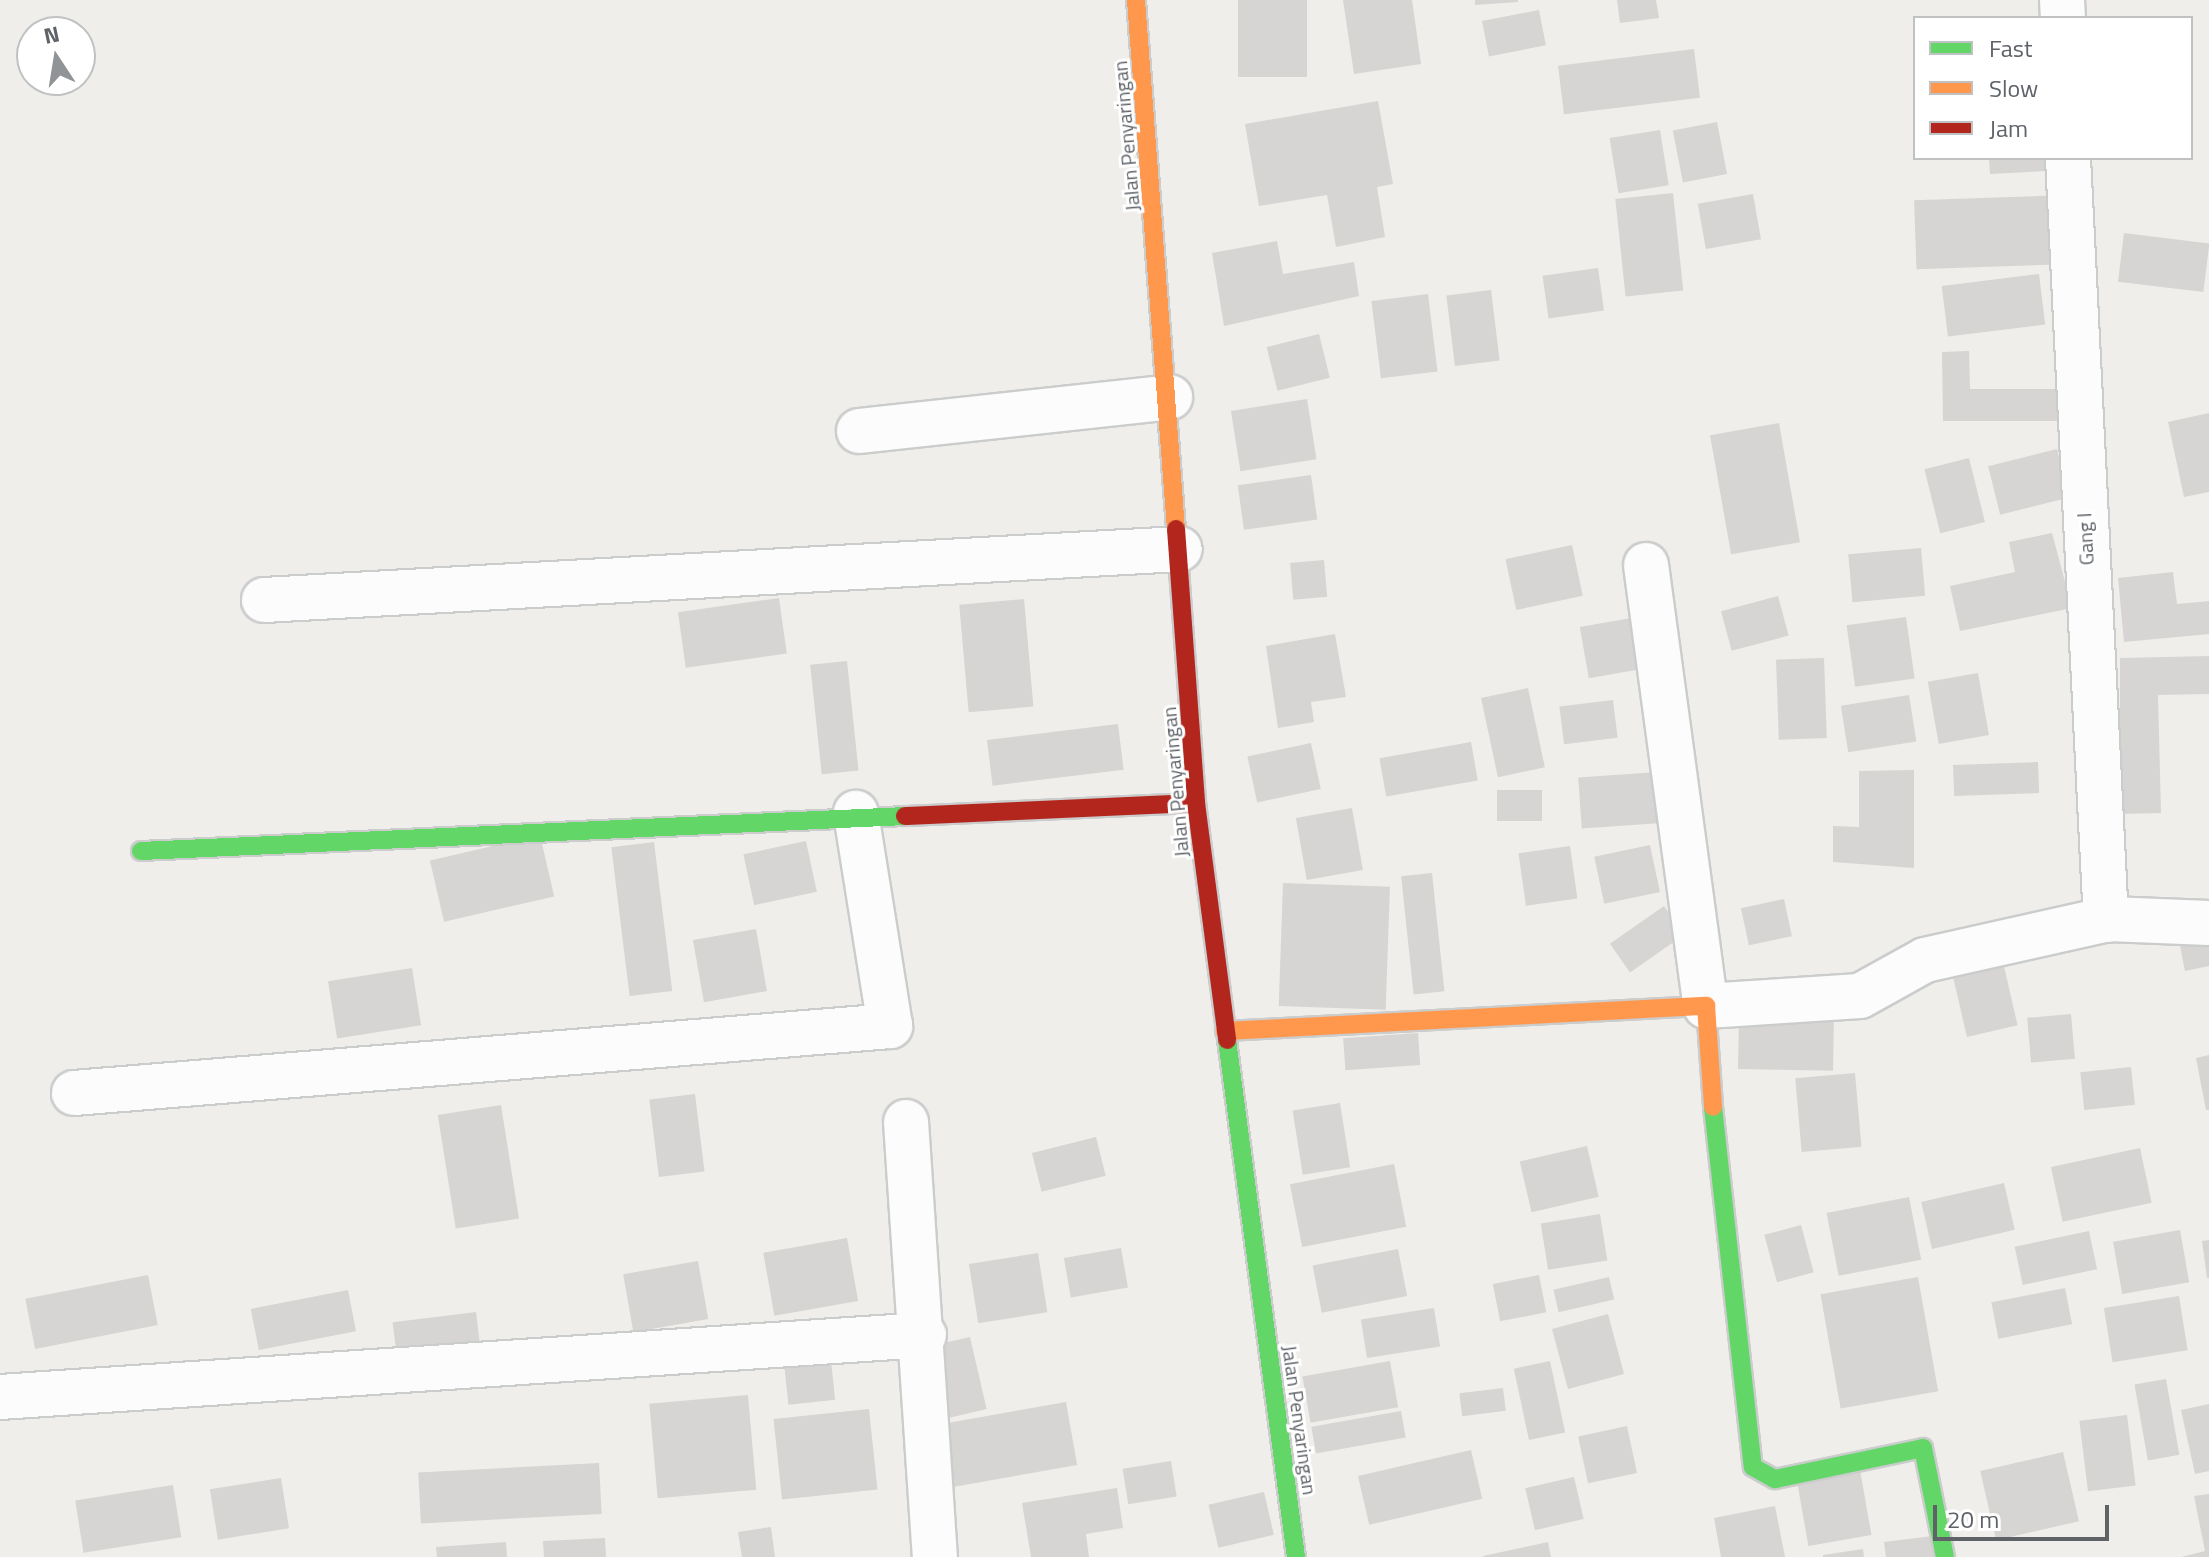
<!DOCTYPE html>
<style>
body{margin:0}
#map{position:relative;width:2209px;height:1557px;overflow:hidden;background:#efeeea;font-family:"Titillium Web",sans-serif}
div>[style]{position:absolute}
.building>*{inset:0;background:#d6d5d3;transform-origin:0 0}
.roads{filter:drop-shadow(2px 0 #cbcccc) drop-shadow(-2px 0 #cbcccc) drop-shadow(0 2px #cbcccc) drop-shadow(0 -2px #cbcccc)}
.street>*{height:44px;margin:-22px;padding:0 22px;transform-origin:22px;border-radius:22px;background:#fdfcfc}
.fast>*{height:18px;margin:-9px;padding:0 9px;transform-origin:9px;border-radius:9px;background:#63d668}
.slow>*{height:18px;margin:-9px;padding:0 9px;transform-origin:9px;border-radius:9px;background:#ff974d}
.jam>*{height:18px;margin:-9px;padding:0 9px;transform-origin:9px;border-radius:9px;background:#b3261e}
span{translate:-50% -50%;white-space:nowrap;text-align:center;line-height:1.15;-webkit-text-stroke:6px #fff;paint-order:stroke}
.street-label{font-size:20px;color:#5f6368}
.legend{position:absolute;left:1913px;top:16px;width:280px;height:144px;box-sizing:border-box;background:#fff;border:2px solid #bfc1c3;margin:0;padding:10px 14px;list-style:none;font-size:24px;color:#5f6368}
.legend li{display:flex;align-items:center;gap:16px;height:40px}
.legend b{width:40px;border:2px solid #bfc1c3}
.north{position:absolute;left:16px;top:16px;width:80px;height:80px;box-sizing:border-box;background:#fff;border:2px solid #bfc1c3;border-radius:50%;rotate:348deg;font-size:22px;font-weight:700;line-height:32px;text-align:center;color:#5f6368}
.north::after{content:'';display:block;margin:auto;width:28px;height:36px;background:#919496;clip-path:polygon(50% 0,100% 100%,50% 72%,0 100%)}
.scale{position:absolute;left:1933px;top:1505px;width:176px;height:36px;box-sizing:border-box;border:4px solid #5f6368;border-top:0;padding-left:10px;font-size:24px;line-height:28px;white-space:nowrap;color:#5f6368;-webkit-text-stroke:6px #fff;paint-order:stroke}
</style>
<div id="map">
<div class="building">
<div style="left:1238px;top:0;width:69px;height:77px"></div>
<div style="clip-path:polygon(1343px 0,1412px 0,1421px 64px,1354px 74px)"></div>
<div style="clip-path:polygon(1475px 0,1518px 0,1518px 2px,1475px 5px)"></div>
<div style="clip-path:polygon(1617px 0,1656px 0,1659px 18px,1620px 23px)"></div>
<div style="left:1539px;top:10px;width:36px;height:58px;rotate:79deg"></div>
<div style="left:1694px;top:49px;width:49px;height:137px;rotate:83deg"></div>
<div style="clip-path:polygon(1378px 101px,1393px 184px,1377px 187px,1385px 237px,1336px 247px,1327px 195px,1259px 206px,1245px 124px)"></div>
<div style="left:1717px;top:122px;width:53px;height:45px;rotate:79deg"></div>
<div style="left:1660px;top:130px;width:56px;height:51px;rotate:81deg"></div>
<div style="clip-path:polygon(1989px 158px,2067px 158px,2068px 170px,1990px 174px)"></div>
<div style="left:1673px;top:193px;width:98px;height:58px;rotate:84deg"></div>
<div style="left:1753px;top:194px;width:46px;height:56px;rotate:80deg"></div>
<div style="left:2068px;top:195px;width:69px;height:154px;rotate:88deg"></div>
<div style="left:2124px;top:233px;width:86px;height:49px;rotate:7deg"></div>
<div style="clip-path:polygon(1277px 241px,1283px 274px,1354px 262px,1359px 296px,1224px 326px,1212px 253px)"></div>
<div style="left:1598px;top:268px;width:43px;height:56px;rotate:82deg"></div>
<div style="left:2039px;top:274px;width:51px;height:98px;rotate:83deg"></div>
<div style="left:1491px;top:290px;width:71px;height:45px;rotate:83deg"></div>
<div style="left:1428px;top:294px;width:78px;height:57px;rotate:83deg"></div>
<div style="left:1319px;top:334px;width:45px;height:54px;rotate:76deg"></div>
<div style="clip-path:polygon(1969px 351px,1970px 389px,2061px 389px,2061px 421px,1943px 421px,1942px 352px)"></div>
<div style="left:1307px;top:399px;width:61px;height:77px;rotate:81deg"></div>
<div style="clip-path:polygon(2209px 413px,2209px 492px,2184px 497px,2168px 422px)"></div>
<div style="left:1779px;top:423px;width:121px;height:70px;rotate:80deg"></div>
<div style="left:2057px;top:449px;width:50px;height:71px;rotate:76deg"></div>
<div style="left:1969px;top:458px;width:66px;height:46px;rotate:76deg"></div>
<div style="left:1311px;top:475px;width:45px;height:74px;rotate:82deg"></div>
<div style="clip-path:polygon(2052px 533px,2072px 608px,1960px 631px,1950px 586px,2015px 572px,2009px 542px)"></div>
<div style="left:1572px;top:545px;width:52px;height:68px;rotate:78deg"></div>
<div style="left:1921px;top:548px;width:48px;height:73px;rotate:85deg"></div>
<div style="left:1324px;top:560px;width:37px;height:34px;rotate:85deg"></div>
<div style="clip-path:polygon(2173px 572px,2177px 604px,2209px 601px,2209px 634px,2124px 642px,2118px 578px)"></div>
<div style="left:1778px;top:596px;width:41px;height:59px;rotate:75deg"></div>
<div style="left:779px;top:598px;width:56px;height:102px;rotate:82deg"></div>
<div style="left:1024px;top:599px;width:108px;height:65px;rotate:85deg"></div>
<div style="left:1906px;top:617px;width:62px;height:60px;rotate:82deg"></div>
<div style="left:1631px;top:618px;width:52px;height:52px;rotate:80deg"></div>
<div style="clip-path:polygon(1335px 634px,1346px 697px,1311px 702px,1314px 722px,1278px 728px,1266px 646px)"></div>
<div style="clip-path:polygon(2209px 656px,2209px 694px,2158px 695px,2161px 813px,2120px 814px,2120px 658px)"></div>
<div style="left:1824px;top:658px;width:80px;height:48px;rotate:88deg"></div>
<div style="left:847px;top:661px;width:110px;height:37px;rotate:84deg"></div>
<div style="left:1978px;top:673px;width:63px;height:51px;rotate:80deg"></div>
<div style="left:1528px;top:688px;width:81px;height:48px;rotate:78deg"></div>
<div style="left:1909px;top:695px;width:47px;height:69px;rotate:81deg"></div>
<div style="left:1613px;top:700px;width:38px;height:54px;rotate:83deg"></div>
<div style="left:1118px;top:724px;width:46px;height:132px;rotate:83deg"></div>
<div style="left:1471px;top:742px;width:39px;height:93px;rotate:80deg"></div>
<div style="left:1311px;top:743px;width:47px;height:65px;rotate:78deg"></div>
<div style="left:2038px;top:762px;width:31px;height:85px;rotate:88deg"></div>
<div style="clip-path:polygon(1914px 770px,1914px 868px,1833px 862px,1833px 826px,1859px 827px,1859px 771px)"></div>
<div style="left:1658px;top:772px;width:51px;height:80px;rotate:86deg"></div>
<div style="left:1497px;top:790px;width:45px;height:31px"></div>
<div style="left:1352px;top:808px;width:63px;height:57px;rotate:80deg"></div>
<div style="left:540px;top:835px;width:63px;height:113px;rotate:77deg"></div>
<div style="left:806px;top:841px;width:52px;height:64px;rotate:78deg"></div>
<div style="left:654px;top:842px;width:150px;height:43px;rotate:83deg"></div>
<div style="left:1650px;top:845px;width:48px;height:57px;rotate:78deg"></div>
<div style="left:1570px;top:846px;width:53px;height:52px;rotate:82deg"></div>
<div style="left:1432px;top:873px;width:119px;height:31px;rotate:84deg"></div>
<div style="left:1283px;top:883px;width:107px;height:123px;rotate:2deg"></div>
<div style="left:1784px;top:899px;width:38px;height:44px;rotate:78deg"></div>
<div style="left:1664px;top:906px;width:35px;height:66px;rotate:55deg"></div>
<div style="left:756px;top:929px;width:63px;height:64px;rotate:80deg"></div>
<div style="clip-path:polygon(2209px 929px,2209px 966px,2185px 971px,2178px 936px)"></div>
<div style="left:2003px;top:962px;width:65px;height:52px;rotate:77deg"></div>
<div style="left:412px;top:968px;width:58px;height:85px;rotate:81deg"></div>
<div style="left:1739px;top:1014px;width:95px;height:55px;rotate:1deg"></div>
<div style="left:2071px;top:1014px;width:45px;height:44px;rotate:85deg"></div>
<div style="left:1418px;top:1033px;width:32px;height:75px;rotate:86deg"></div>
<div style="clip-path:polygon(2209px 1055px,2209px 1110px,2206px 1110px,2196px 1058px)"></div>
<div style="left:2131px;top:1067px;width:38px;height:51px;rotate:84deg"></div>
<div style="left:1855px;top:1073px;width:74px;height:60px;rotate:85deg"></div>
<div style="left:695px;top:1094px;width:78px;height:46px;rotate:83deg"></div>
<div style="left:1340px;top:1103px;width:65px;height:48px;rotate:81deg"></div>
<div style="left:501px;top:1105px;width:115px;height:64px;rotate:81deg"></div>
<div style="left:1096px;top:1137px;width:40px;height:66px;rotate:76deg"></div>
<div style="left:1587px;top:1146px;width:52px;height:69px;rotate:77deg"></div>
<div style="left:2140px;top:1148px;width:56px;height:91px;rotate:78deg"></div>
<div style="left:1394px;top:1164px;width:64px;height:106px;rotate:79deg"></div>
<div style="left:2004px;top:1183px;width:48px;height:85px;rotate:77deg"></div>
<div style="left:1909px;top:1197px;width:64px;height:84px;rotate:79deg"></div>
<div style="left:1600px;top:1214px;width:47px;height:60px;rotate:81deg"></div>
<div style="left:1801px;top:1225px;width:49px;height:38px;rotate:75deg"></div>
<div style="left:2180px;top:1230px;width:53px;height:68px;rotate:80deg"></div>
<div style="left:2089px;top:1231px;width:39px;height:76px;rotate:78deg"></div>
<div style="left:847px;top:1238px;width:64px;height:85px;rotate:80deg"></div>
<div style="clip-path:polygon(2209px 1240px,2209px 1278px,2207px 1278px,2202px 1241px)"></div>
<div style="left:1121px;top:1248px;width:40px;height:58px;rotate:80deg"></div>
<div style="left:1398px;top:1249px;width:48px;height:87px;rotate:79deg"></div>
<div style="left:1038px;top:1253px;width:60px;height:70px;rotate:81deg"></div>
<div style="left:698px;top:1261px;width:59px;height:76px;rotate:80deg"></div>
<div style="left:148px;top:1275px;width:51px;height:125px;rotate:79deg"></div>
<div style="left:1539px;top:1275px;width:38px;height:47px;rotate:79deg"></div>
<div style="left:1609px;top:1277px;width:23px;height:57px;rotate:77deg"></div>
<div style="left:1918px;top:1277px;width:116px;height:99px;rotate:80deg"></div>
<div style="left:2065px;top:1288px;width:37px;height:75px;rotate:79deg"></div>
<div style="left:348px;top:1290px;width:42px;height:99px;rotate:79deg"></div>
<div style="left:2179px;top:1296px;width:55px;height:76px;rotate:81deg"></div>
<div style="left:1434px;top:1308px;width:39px;height:74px;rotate:81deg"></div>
<div style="left:476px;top:1312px;width:40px;height:84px;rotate:83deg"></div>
<div style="left:1608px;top:1314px;width:62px;height:58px;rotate:75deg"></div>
<div style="left:970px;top:1337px;width:74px;height:38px;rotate:77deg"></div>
<div style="left:830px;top:1351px;width:49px;height:47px;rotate:84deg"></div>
<div style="left:1390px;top:1361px;width:47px;height:89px;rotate:80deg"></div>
<div style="left:1550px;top:1361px;width:73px;height:37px;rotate:78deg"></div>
<div style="left:2166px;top:1379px;width:77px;height:32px;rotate:80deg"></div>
<div style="left:1503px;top:1388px;width:23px;height:44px;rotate:83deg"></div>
<div style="left:748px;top:1395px;width:95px;height:99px;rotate:85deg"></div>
<div style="left:1066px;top:1402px;width:64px;height:129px;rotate:80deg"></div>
<div style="clip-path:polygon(2209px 1404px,2209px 1471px,2195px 1474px,2181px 1410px)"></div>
<div style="left:869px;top:1409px;width:81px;height:96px;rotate:84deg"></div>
<div style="left:1401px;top:1411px;width:27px;height:91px;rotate:80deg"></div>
<div style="left:2127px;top:1415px;width:71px;height:48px;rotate:83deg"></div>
<div style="left:1627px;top:1426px;width:48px;height:50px;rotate:78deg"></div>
<div style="left:1471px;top:1450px;width:50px;height:116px;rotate:77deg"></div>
<div style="left:2063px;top:1452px;width:71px;height:85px;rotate:77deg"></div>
<div style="left:1171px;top:1461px;width:36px;height:49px;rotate:81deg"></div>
<div style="left:599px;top:1463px;width:51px;height:181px;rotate:87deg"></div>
<div style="left:1860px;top:1470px;width:66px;height:64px;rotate:80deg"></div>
<div style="left:1574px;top:1477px;width:43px;height:50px;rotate:77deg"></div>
<div style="left:281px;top:1478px;width:51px;height:72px;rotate:81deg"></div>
<div style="left:173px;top:1485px;width:53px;height:99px;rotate:81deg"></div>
<div style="clip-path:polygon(1117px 1488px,1123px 1528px,1086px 1534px,1089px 1557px,1031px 1557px,1022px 1503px)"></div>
<div style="left:1264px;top:1492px;width:44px;height:57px;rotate:77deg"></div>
<div style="clip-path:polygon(2209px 1494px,2209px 1557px,2181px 1557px,2205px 1551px,2194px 1496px)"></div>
<div style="clip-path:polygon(1775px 1506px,1785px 1557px,1721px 1557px,1714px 1518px)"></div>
<div style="clip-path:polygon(771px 1527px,775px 1557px,742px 1557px,738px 1532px)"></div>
<div style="clip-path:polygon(1933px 1536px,1936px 1557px,1886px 1557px,1884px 1542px)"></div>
<div style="clip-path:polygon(605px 1538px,606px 1557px,544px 1557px,543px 1541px)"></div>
<div style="clip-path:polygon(506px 1542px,507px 1557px,437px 1557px,436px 1547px)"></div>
<div style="clip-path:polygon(1548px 1542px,1551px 1557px,1483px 1557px,1483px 1556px)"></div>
<div style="clip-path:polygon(1863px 1549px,1864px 1557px,1823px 1557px,1823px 1555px)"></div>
</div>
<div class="roads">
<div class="street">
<div style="left:2062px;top:0;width:18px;rotate:87deg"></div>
<div style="left:2068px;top:158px;width:763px;rotate:87.15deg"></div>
<div style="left:859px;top:431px;width:313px;rotate:-6.2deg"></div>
<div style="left:1646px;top:565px;width:445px;rotate:82.3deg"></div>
<div style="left:1706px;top:1006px;width:154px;rotate:-3.7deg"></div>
<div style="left:1860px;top:996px;width:74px;rotate:-29deg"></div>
<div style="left:1925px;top:960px;width:189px;rotate:-12.6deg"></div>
<div style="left:2109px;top:919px;width:100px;rotate:2.3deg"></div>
<div style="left:264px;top:600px;width:917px;rotate:-3.19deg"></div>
<div style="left:74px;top:1093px;width:819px;rotate:-4.69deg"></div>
<div style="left:890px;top:1026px;width:216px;rotate:-99.1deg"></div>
<div style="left:906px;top:1122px;width:436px;rotate:86.2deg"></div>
<div style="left:0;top:1397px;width:926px;rotate:-3.84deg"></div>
</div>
<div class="fast">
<div style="left:141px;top:851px;width:765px;rotate:-2.62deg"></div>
<div style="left:1227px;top:1040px;width:522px;rotate:82.4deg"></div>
<div style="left:1713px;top:1107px;width:362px;rotate:83.7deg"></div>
<div style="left:1753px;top:1467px;width:25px;rotate:29deg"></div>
<div style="left:1775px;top:1479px;width:151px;rotate:-11.8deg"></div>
<div style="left:1923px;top:1448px;width:111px;rotate:78.6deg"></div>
</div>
<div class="slow">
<div style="left:1136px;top:0;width:531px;rotate:85.68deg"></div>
<div style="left:1225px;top:1031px;width:482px;rotate:-3deg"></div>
<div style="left:1706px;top:1006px;width:101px;rotate:86deg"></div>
</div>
<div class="jam">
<div style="left:1176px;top:529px;width:275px;rotate:85.8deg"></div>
<div style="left:1196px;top:803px;width:239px;rotate:82.5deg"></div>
<div style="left:905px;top:816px;width:291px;rotate:-2.6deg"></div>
</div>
</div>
<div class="street-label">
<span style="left:1126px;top:136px;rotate:-95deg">Jalan Penyaringan</span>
<span style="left:2085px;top:539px;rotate:-93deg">Gang I</span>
<span style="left:1175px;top:782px;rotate:-95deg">Jalan Penyaringan</span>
<span style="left:1300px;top:1420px;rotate:82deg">Jalan Penyaringan</span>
</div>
<ul class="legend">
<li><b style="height:10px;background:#63d668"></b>Fast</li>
<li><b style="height:10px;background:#ff974d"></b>Slow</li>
<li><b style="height:10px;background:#b3261e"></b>Jam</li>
</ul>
<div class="north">N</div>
<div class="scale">20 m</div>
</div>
